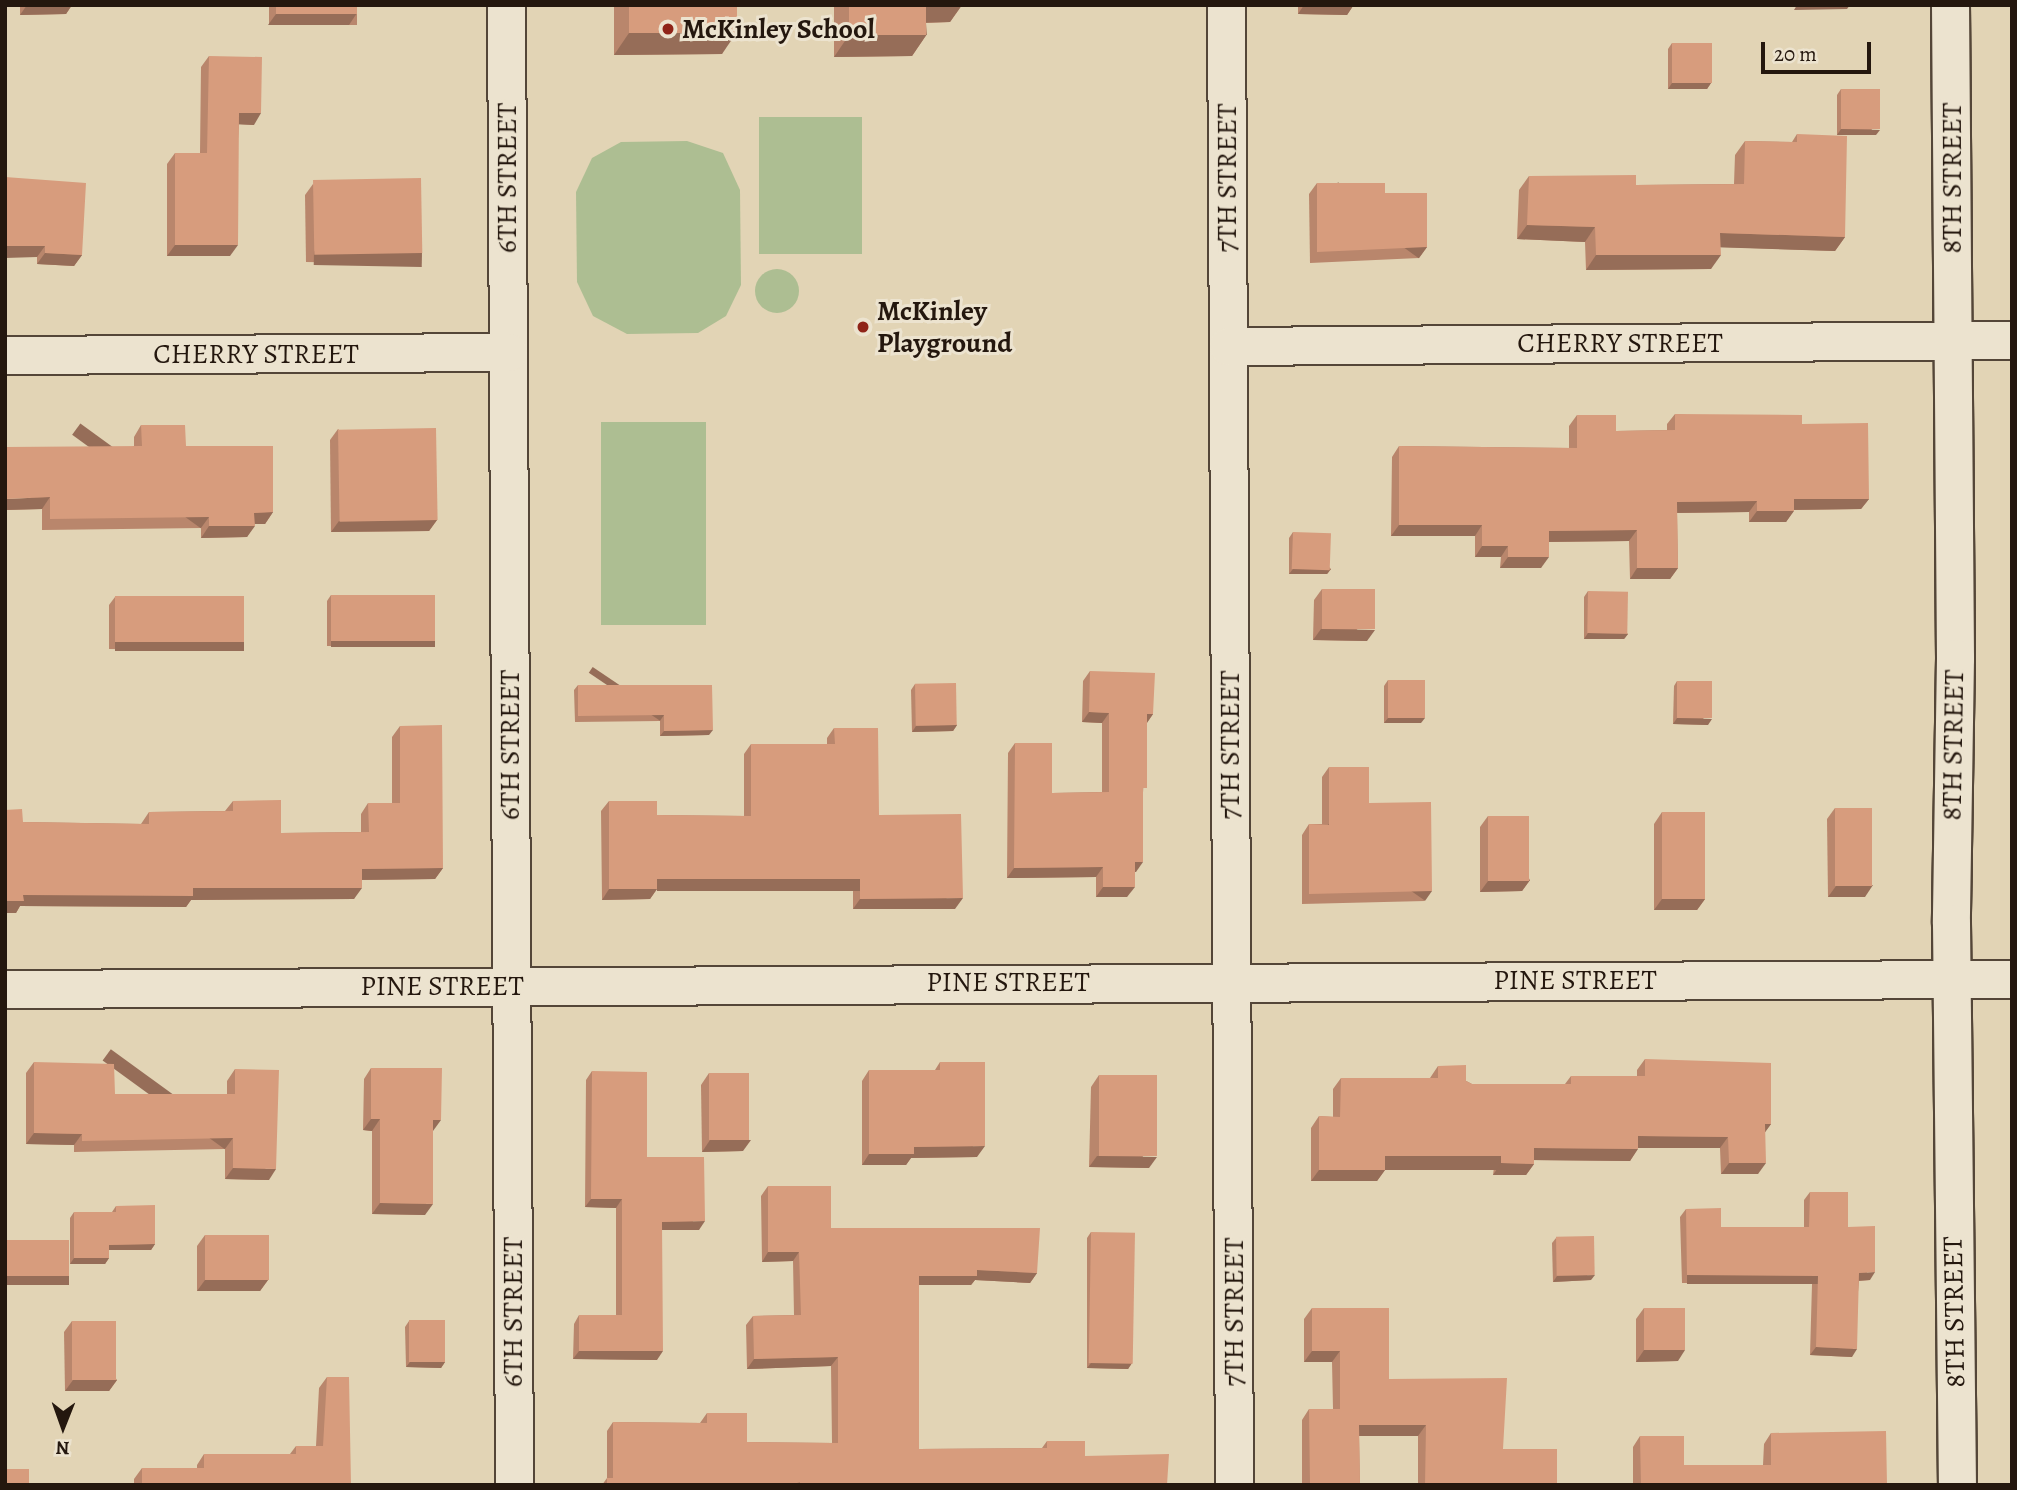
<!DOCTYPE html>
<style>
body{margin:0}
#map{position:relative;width:2017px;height:1490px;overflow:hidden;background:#e2d4b5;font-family:Alegreya,serif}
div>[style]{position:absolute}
.green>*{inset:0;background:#adbe92;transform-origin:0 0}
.round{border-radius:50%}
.roads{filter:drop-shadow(2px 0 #544638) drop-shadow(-2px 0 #544638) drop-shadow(0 2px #544638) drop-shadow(0 -2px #544638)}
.minor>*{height:37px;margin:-18.5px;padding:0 18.5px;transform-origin:18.5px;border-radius:18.5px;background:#ece3cf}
.wall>*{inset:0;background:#b9866c;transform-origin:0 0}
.shaded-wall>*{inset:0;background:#966d58;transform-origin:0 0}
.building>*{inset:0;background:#d79c7d;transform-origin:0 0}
.dots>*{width:19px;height:19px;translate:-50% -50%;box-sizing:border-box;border:4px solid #ece3cf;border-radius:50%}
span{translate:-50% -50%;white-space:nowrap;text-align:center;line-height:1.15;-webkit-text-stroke:6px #ece3cf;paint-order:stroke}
.poi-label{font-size:28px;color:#24170e;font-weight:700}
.left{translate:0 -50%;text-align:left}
.street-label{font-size:28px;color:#24170e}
.frame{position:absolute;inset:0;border:7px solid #24170e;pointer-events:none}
.north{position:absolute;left:28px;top:1392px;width:70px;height:70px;-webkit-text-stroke:5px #ece3cf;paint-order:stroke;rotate:181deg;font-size:19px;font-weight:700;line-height:28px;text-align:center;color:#24170e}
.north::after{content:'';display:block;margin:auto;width:24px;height:32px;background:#24170e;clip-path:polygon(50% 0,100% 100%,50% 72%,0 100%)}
.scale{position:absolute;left:1761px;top:42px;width:110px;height:32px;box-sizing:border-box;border:4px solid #24170e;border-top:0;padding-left:9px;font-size:21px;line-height:24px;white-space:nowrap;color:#24170e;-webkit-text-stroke:5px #ece3cf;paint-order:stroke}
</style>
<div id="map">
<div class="green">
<div style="left:862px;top:117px;width:137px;height:103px;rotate:90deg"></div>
<div style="clip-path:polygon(687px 141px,723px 153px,740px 190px,741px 285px,726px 316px,698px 333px,627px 334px,593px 316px,577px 282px,576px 192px,592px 158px,621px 142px)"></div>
<div class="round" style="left:755px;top:269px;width:44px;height:44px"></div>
<div style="left:601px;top:422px;width:105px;height:203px"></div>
</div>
<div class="roads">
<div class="minor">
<div style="left:506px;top:5px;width:1480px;rotate:89.69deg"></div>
<div style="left:1226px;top:5px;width:1480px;rotate:89.69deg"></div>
<div style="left:1950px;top:5px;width:653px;rotate:89.56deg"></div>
<div style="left:1955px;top:658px;width:265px;rotate:90.9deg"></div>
<div style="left:1951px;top:923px;width:562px;rotate:89.39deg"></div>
<div style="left:1228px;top:346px;width:784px;rotate:-0.44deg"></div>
<div style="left:5px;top:355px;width:503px;rotate:-0.34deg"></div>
<div style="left:5px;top:989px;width:2007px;rotate:-0.29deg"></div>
</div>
</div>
<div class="wall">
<div style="clip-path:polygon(20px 5px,72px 5px,66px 14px,20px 15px)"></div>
<div style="left:269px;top:5px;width:88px;height:20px"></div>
<div style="clip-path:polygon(614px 5px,737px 5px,722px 54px,614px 55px)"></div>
<div style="clip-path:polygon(834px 5px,962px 5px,950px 22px,926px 23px,927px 34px,912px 56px,834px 57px)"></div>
<div style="clip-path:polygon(1298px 5px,1389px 5px,1353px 6px,1347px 15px,1298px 14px)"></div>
<div style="clip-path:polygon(1672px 43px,1711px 83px,1707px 89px,1668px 89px,1668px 49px)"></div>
<div style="clip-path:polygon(209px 56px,254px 125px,239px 124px,230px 256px,167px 256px,167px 164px,175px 153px,200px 153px,201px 67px)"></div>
<div style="clip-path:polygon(1841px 89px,1876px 135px,1837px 135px,1837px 95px)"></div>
<div style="clip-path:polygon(1797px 134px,1845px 237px,1835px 251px,1720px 247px,1711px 269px,1586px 270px,1585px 242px,1517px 239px,1519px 190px,1529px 176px,1636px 185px,1734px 184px,1735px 155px,1745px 141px,1792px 142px)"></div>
<div style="clip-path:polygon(5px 177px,82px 255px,74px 266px,37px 264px,37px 257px)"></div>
<div style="clip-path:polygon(1317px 183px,1385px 193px,1427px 247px,1419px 258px,1310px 263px,1309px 194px)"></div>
<div style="clip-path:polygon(313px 184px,414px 264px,306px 262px,305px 195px)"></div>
<div style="clip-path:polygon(1675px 414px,1802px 424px,1869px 499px,1861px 509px,1794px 510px,1786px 522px,1749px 522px,1749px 512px,1677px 513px,1678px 568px,1670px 579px,1630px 579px,1629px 541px,1549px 542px,1541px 568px,1500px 568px,1501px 557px,1475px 557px,1475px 536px,1391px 536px,1392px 457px,1399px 446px,1569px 448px,1569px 426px,1577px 415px,1616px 431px,1667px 430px,1667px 424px)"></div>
<div style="clip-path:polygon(141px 425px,186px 446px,273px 512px,265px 524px,255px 524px,247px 537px,201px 538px,201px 528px,42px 530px,42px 509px,5px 510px,134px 446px,134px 437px)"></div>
<div style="clip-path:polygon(338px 429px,437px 520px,429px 531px,331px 532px,330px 440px)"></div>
<div style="clip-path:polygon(1293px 532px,1331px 569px,1327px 574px,1289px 574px,1289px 538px)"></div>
<div style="clip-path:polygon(1322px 589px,1367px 641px,1313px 640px,1314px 600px)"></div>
<div style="clip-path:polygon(1588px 591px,1628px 634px,1624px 639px,1584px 639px,1584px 597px)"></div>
<div style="clip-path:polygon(331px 595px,431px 646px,327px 646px,327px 601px)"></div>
<div style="clip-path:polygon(115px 597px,244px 642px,238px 650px,109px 649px,109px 605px)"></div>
<div style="clip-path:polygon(1090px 671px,1153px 714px,1147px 723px,1143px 793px,1136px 872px,1135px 872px,1127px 897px,1096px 897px,1096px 877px,1007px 878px,1008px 753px,1015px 743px,1052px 793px,1102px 792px,1102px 723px,1082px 722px,1083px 681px)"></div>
<div style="clip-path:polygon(1388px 680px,1421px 723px,1384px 723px,1384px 686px)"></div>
<div style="clip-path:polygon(1677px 681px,1708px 725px,1673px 724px,1674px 686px)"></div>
<div style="clip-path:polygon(915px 684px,957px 725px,953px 731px,912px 732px,911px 690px)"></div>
<div style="clip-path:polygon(578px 685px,712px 685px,709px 735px,660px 736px,660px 721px,575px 722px,574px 690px)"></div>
<div style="clip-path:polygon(400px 726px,443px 868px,435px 879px,362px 880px,354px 899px,191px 900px,186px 907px,20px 906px,16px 913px,23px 822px,141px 824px,149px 812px,225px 811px,233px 801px,281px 833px,361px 832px,361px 814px,368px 803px,392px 803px,392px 737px)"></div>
<div style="clip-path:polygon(834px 728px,879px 815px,955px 909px,853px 909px,853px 889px,657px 889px,650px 899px,602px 900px,601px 811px,609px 801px,657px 815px,744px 816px,744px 754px,751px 744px,827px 744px,827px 738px)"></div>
<div style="clip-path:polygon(1329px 767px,1369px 803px,1425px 901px,1302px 904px,1302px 835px,1309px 824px,1322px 824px,1322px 777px)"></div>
<div style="clip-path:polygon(1835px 808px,1865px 897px,1828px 897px,1827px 819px)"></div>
<div style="clip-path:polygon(1662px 812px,1705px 899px,1697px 910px,1654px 910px,1654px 824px)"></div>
<div style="clip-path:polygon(1488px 816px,1530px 880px,1522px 891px,1480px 892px,1480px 827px)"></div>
<div style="clip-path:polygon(1645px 1059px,1771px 1124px,1765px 1132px,1758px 1174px,1721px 1174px,1720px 1148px,1638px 1148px,1630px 1161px,1534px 1160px,1534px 1164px,1526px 1175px,1493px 1175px,1494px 1167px,1385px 1167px,1385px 1170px,1377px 1181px,1311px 1181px,1311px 1128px,1319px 1116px,1333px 1117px,1333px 1089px,1341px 1078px,1430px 1078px,1438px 1066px,1472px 1084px,1565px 1084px,1571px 1076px,1637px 1076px,1637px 1070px)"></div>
<div style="clip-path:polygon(34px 1062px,115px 1094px,227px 1094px,227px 1081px,235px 1069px,269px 1180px,225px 1179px,225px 1149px,74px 1152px,74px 1145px,26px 1144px,26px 1073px)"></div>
<div style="clip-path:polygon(940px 1062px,977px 1157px,911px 1158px,906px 1165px,862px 1165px,862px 1081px,869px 1070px,935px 1070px)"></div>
<div style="clip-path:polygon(371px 1068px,433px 1131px,425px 1215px,372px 1214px,372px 1131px,363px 1130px,364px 1079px)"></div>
<div style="clip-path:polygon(592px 1071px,647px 1157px,699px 1230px,662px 1230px,657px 1360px,573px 1359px,574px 1324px,579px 1315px,616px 1315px,616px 1208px,585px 1207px,586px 1080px)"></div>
<div style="clip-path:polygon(709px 1073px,743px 1151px,702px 1152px,701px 1085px)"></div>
<div style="clip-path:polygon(1099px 1075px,1149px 1168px,1089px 1167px,1091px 1087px)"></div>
<div style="clip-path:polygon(768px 1186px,831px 1228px,1037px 1273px,1030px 1283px,975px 1280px,971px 1285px,919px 1285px,919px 1449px,1042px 1448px,1047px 1441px,1085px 1456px,1167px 1485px,602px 1485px,607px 1478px,607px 1431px,613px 1422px,700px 1423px,707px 1413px,747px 1442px,832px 1443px,831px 1366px,747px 1369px,746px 1325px,753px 1316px,794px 1315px,793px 1261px,762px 1262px,761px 1196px)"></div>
<div style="clip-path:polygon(1810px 1192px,1848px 1227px,1870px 1280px,1859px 1281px,1852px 1357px,1810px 1355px,1812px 1284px,1682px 1283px,1680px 1217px,1686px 1209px,1721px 1227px,1804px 1227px,1804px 1200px)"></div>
<div style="clip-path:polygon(116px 1206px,155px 1244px,151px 1250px,109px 1250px,109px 1258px,105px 1264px,70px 1264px,70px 1218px,74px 1212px,112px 1212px)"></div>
<div style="clip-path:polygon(1091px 1232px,1132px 1363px,1128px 1369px,1087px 1368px,1087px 1238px)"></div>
<div style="clip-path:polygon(205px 1235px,268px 1280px,260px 1291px,197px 1291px,197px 1246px)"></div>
<div style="clip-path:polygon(1556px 1238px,1591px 1280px,1553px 1282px,1552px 1243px)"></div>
<div style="clip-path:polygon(1312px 1308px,1389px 1379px,1503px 1449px,1557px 1485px,1418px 1485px,1418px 1436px,1359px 1436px,1360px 1485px,1302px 1485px,1302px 1420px,1309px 1409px,1333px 1409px,1332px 1362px,1304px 1362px,1304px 1319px)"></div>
<div style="clip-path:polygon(1644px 1308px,1678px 1361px,1636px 1362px,1636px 1319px)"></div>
<div style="clip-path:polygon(72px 1321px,117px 1380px,109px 1391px,65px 1391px,64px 1332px)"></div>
<div style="clip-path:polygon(409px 1321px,445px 1362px,441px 1368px,406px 1367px,405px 1327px)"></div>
<div style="clip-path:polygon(327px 1377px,351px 1485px,134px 1485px,134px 1479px,142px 1468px,197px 1468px,197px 1465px,204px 1454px,290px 1454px,296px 1446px,316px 1446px,319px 1388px)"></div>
<div style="clip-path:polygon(1771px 1433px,1887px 1485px,1633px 1485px,1633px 1447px,1640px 1436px,1684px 1465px,1763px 1465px,1764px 1444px)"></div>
</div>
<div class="shaded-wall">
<div style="clip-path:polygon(27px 5px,72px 5px,66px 14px,20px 15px)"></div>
<div style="clip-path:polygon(924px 5px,962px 5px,950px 22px,911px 23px)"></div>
<div style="clip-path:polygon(1304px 5px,1389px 5px,1353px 6px,1347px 15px,1298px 14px)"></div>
<div style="clip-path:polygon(1797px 5px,1850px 5px,1847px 9px,1794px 10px)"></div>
<div style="clip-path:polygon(357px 13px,349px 25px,268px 25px,276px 14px)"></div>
<div style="clip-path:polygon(737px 32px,722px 54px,614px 55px,629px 33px)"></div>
<div style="clip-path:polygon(927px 34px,912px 56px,834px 57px,849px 35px)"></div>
<div style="clip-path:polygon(1672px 83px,1711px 83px,1707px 89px,1668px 89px)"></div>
<div style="clip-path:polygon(239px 113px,261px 113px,254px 125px,231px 124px)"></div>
<div style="clip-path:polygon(1841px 129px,1880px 130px,1876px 135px,1837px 135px)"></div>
<div style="clip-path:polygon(1527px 225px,1595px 227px,1585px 242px,1517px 239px)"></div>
<div style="clip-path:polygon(1720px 233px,1845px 237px,1835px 251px,1710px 247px)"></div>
<div style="clip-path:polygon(175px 245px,238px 245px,230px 256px,167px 256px)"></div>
<div style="clip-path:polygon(5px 246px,45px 246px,37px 257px,5px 258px)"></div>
<div style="left:1427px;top:247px;width:14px;height:110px;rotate:126deg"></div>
<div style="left:314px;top:251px;width:108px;height:14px;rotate:1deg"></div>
<div style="clip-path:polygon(45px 253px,82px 255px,74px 266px,37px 264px)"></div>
<div style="clip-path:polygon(1596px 255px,1721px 255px,1711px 269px,1586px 270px)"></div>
<div style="clip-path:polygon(50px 497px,42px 509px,5px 510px,5px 499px)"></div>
<div style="clip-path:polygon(1794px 499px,1869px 499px,1861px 509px,1786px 510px)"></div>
<div style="clip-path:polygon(1757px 501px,1749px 512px,1670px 513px,1677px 502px)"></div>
<div style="clip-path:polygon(1757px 511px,1794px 511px,1786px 522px,1749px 522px)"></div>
<div style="clip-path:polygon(273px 512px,265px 524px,247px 524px,254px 513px)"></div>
<div style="left:209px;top:517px;width:14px;height:159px;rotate:126deg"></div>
<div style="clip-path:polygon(437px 520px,429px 531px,331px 532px,339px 521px)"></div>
<div style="clip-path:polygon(1399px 525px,1482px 525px,1475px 536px,1391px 536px)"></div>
<div style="clip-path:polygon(209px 526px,255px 526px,247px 537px,201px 538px)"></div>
<div style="clip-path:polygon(1637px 530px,1629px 541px,1541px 542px,1549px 531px)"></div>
<div style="clip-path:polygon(1482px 546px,1508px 546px,1501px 557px,1475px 557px)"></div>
<div style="clip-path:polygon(1508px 557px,1549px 557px,1541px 568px,1500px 568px)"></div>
<div style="clip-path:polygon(1637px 568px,1678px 568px,1670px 579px,1630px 579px)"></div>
<div style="clip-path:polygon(1293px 569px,1331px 569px,1327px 574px,1289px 574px)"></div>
<div style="clip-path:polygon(1321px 629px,1375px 630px,1367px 641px,1313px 640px)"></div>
<div style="clip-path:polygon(1588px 633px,1628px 634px,1624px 639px,1584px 639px)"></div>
<div style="left:115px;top:641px;width:129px;height:10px"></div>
<div style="left:331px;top:641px;width:104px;height:6px"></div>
<div style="clip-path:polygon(1089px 712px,1109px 713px,1102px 723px,1082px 722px)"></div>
<div style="clip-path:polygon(1147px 714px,1153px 714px,1146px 724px)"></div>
<div style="left:664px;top:715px;width:7px;height:86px;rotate:124deg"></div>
<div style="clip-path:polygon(1388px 718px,1425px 718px,1421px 723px,1384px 723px)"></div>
<div style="clip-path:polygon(1677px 718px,1712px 719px,1708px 725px,1673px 724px)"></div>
<div style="clip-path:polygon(957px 725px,953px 731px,912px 732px,916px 726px)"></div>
<div style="clip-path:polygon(713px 730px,709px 735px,660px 736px,664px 731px)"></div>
<div style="clip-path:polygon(1135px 862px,1143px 862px,1136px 872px,1127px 872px)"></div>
<div style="clip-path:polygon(1103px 867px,1096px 877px,1007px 878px,1014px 868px)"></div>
<div style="clip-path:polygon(443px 868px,435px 879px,354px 880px,362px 869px)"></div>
<div style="left:657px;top:879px;width:203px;height:12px"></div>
<div style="clip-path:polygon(1530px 880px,1522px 891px,1480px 892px,1488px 881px)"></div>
<div style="clip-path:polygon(1873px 885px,1865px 897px,1828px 897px,1836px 886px)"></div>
<div style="clip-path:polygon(1103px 887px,1135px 887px,1127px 897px,1096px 897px)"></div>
<div style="clip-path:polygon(193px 888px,362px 888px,354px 899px,191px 900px,186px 907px,20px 906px,16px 913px,5px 913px,5px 901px,23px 895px)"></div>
<div style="clip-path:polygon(609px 889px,657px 889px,650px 899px,602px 900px)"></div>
<div style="left:1432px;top:891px;width:12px;height:123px;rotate:125deg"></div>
<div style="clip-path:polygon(963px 898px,955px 909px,853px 909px,860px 899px)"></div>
<div style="clip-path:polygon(1662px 899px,1705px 899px,1697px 910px,1654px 910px)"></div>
<div style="clip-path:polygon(371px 1119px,380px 1119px,372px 1131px,363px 1130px)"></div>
<div style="clip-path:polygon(433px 1120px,441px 1120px,433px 1131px)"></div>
<div style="clip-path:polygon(1765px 1124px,1771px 1124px,1763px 1135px)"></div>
<div style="clip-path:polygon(34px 1133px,82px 1134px,74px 1145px,26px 1144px)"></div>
<div style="clip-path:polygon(1638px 1136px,1728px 1137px,1720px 1148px,1630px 1148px)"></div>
<div style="left:233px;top:1138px;width:14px;height:151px;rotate:126deg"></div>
<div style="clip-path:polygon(710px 1140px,751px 1140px,743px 1151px,702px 1152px)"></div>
<div style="clip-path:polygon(985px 1146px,977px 1157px,911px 1158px,906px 1165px,862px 1165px,869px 1154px,914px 1147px)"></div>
<div style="clip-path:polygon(1534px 1148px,1638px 1149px,1630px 1161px,1526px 1160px)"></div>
<div style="clip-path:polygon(1097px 1156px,1157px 1157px,1149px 1168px,1089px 1167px)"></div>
<div style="left:1385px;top:1156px;width:116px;height:14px"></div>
<div style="clip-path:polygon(1501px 1163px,1534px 1164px,1526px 1175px,1493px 1175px)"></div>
<div style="clip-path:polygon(1729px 1163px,1766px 1163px,1758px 1174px,1721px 1174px)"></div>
<div style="clip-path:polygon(233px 1168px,276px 1169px,269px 1180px,225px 1179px)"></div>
<div style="clip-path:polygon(1319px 1170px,1385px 1170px,1377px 1181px,1311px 1181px)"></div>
<div style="clip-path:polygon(591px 1199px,622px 1199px,616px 1208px,585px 1207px)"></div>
<div style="clip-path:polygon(380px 1203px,433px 1204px,425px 1215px,372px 1214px)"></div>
<div style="clip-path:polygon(705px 1221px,699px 1230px,656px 1230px,662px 1222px)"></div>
<div style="clip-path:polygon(155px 1244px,151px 1250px,105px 1250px,109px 1245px)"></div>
<div style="clip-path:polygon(768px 1252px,799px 1252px,793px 1261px,762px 1262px)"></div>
<div style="clip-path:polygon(74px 1258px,109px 1258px,105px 1264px,70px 1264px)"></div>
<div style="clip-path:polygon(977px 1270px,1037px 1273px,1030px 1283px,975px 1280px,971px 1285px,912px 1285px,919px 1276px)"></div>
<div style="clip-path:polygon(1875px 1272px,1870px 1280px,1854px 1281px,1859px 1273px)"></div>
<div style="clip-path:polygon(1595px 1275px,1591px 1280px,1553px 1282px,1557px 1276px)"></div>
<div style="left:1687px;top:1275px;width:131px;height:9px"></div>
<div style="left:5px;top:1276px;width:64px;height:9px"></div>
<div style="clip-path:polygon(205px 1280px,268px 1280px,260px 1291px,197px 1291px)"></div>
<div style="clip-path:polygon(1816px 1347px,1857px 1349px,1852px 1357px,1810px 1355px)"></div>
<div style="clip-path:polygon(1644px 1350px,1685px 1350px,1678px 1361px,1636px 1362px)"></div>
<div style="clip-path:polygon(579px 1351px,663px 1351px,657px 1360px,573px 1359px)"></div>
<div style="clip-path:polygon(1312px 1351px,1340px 1351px,1332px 1362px,1304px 1362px)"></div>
<div style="clip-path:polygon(838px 1357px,831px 1366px,747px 1369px,754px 1359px)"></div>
<div style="clip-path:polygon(410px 1362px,445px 1362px,441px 1368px,406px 1367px)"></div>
<div style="clip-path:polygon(1091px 1363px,1132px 1363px,1128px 1369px,1087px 1368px)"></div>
<div style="clip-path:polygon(73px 1380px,117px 1380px,109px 1391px,65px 1391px)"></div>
<div style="clip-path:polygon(1359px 1425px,1426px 1425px,1418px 1436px,1352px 1436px)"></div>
</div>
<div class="building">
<div style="left:276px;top:5px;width:81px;height:9px"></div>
<div style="left:629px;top:5px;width:108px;height:28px"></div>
<div style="left:849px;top:5px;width:77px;height:30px"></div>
<div style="clip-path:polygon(1304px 5px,1353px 5px,1353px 6px)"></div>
<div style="left:1672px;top:43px;width:40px;height:40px"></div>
<div style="clip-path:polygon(209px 56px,262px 57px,261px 113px,239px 113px,238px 245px,175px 245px,175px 153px,207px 153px)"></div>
<div style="left:1841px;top:89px;width:39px;height:40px"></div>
<div style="clip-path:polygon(1797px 134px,1847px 136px,1845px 237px,1720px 233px,1721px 255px,1596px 255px,1595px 227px,1527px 225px,1529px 176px,1636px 175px,1636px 185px,1744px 184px,1745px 141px,1797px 142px)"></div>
<div style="clip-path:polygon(5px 177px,86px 183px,82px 255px,45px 253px,45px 246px,5px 246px)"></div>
<div style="left:421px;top:178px;width:75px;height:108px;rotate:89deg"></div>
<div style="clip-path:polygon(1317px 183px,1385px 183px,1385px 193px,1427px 193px,1427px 247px,1317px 252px)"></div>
<div style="clip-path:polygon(1675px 414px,1802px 415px,1802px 424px,1868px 423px,1869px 499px,1794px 499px,1794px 511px,1757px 511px,1757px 501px,1677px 502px,1678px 568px,1637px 568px,1637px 530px,1549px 531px,1549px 557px,1508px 557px,1508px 546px,1482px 546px,1482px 525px,1399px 525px,1399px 446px,1577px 448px,1577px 415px,1616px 415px,1616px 431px,1675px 430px)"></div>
<div style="clip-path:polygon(141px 425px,185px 425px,186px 446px,273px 446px,273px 512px,254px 513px,255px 526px,209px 526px,209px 517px,50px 519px,50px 497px,5px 499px,5px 447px,142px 446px)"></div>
<div style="left:436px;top:428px;width:92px;height:98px;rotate:89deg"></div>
<div style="left:1293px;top:532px;width:38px;height:37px;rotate:2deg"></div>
<div style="left:1322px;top:589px;width:53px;height:40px"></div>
<div style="left:1588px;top:591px;width:40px;height:42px;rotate:1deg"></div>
<div style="left:331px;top:595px;width:104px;height:46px"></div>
<div style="left:244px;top:596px;width:46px;height:129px;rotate:90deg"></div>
<div style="clip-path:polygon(1090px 671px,1155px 673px,1153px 714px,1147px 714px,1147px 788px,1143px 788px,1143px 862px,1135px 862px,1135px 887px,1103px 887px,1103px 867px,1014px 868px,1015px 743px,1052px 743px,1052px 793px,1109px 792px,1109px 713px,1089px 712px)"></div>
<div style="left:1388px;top:680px;width:37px;height:38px"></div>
<div style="left:1677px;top:681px;width:35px;height:37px"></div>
<div style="left:956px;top:683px;width:42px;height:41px;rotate:89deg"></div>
<div style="clip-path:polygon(578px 685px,712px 685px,713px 730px,664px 731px,664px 715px,578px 716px)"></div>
<div style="clip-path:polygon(442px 725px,443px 868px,362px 869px,362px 888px,193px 888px,193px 896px,23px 895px,24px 901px,5px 901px,5px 810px,22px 809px,23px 822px,149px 824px,149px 812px,233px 811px,233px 801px,281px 800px,281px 833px,369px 832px,368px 803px,400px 803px,400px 726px)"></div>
<div style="clip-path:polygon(834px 728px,878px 728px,879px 815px,961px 814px,963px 898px,860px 899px,860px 879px,657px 879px,657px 889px,609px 889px,609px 801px,657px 801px,657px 815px,751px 816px,751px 744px,835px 744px)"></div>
<div style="clip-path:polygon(1329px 767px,1369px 767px,1369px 803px,1431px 802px,1432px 891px,1309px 894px,1309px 824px,1329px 825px)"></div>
<div style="left:1835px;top:808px;width:37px;height:78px"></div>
<div style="left:1662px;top:812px;width:43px;height:87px"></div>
<div style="left:1488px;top:816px;width:41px;height:65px"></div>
<div style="clip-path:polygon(1645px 1059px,1771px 1063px,1771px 1124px,1765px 1124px,1766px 1163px,1729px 1163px,1728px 1137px,1638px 1136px,1638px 1149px,1534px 1148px,1534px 1164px,1501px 1163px,1501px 1156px,1385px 1156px,1385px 1170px,1319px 1170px,1319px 1116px,1340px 1117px,1341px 1078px,1438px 1078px,1438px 1066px,1466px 1065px,1466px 1081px,1472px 1084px,1571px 1084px,1571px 1076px,1645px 1076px)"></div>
<div style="clip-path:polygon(34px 1062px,114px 1064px,115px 1094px,235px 1094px,235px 1069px,279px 1070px,276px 1169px,233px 1168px,233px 1138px,82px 1141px,82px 1134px,34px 1133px)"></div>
<div style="clip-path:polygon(940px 1062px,985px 1062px,985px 1146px,914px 1147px,914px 1154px,869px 1154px,869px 1070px,940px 1070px)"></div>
<div style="clip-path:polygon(371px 1068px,442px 1068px,441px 1120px,433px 1120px,433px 1204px,380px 1203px,380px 1119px,371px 1119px)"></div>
<div style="clip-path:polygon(592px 1071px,647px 1072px,647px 1157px,704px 1157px,705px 1221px,662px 1222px,663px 1351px,579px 1351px,579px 1315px,622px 1315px,622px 1199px,591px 1199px)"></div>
<div style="left:709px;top:1073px;width:40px;height:67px"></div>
<div style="left:1099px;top:1075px;width:58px;height:81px"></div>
<div style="clip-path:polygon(768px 1186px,831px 1186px,831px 1228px,1040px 1228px,1037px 1273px,977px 1270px,977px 1276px,919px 1276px,919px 1449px,1047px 1448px,1047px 1441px,1085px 1441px,1085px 1456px,1169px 1454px,1167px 1485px,800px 1485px,800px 1482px,791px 1485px,607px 1485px,607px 1478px,613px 1478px,613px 1422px,707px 1423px,707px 1413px,747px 1413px,747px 1442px,838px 1443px,838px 1357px,754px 1359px,753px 1316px,801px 1315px,799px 1252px,768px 1252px)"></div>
<div style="clip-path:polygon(1810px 1192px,1848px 1192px,1848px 1227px,1875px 1226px,1875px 1272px,1859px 1273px,1857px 1349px,1816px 1347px,1818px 1276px,1687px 1275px,1686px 1209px,1721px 1208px,1721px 1227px,1809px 1227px)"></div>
<div style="clip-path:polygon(155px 1205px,155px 1244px,109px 1245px,109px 1258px,74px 1258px,74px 1212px,116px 1212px,116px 1206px)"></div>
<div style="left:1091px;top:1232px;width:44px;height:131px;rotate:1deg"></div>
<div style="left:205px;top:1235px;width:64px;height:45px"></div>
<div style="left:1594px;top:1236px;width:39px;height:38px;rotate:89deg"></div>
<div style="left:5px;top:1240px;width:64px;height:36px"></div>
<div style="clip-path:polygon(1312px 1308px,1389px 1308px,1389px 1379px,1507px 1378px,1503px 1449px,1557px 1449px,1557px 1485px,1425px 1485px,1426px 1425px,1359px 1425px,1360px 1485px,1310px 1485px,1309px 1409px,1340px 1409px,1340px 1351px,1312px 1351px)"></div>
<div style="left:1644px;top:1308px;width:41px;height:42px"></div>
<div style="left:445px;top:1320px;width:42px;height:36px;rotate:90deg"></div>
<div style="left:72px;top:1321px;width:44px;height:59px"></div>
<div style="clip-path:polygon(327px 1377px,349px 1377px,351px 1485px,142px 1485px,142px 1468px,204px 1468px,204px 1454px,296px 1454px,296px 1446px,323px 1446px)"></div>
<div style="clip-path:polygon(1886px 1431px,1887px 1485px,1641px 1485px,1640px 1436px,1684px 1436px,1684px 1465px,1771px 1465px,1771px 1433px)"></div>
<div style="clip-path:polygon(5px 1469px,29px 1469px,29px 1484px,114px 1485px,5px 1485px)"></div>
</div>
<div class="dots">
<div style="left:668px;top:29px;background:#8f2418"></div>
<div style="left:863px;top:327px;background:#8f2418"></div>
</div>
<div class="poi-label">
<span class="left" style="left:682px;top:29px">McKinley School</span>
<span class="left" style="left:877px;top:327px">McKinley<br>Playground</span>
</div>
<div class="street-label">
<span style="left:507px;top:178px;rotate:-90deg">6TH STREET</span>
<span style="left:1227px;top:178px;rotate:-90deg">7TH STREET</span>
<span style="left:1952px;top:178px;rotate:-90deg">8TH STREET</span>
<span style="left:1620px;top:343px">CHERRY STREET</span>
<span style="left:256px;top:354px">CHERRY STREET</span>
<span style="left:510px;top:745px;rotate:-90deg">6TH STREET</span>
<span style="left:1230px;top:745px;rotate:-90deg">7TH STREET</span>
<span style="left:1953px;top:745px;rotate:-89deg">8TH STREET</span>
<span style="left:1575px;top:980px">PINE STREET</span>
<span style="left:1008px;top:982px">PINE STREET</span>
<span style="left:442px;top:986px">PINE STREET</span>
<span style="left:513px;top:1312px;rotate:-90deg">6TH STREET</span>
<span style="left:1234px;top:1312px;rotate:-90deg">7TH STREET</span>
<span style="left:1954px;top:1312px;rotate:-91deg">8TH STREET</span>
</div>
<div class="frame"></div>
<div class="north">N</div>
<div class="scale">20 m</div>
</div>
